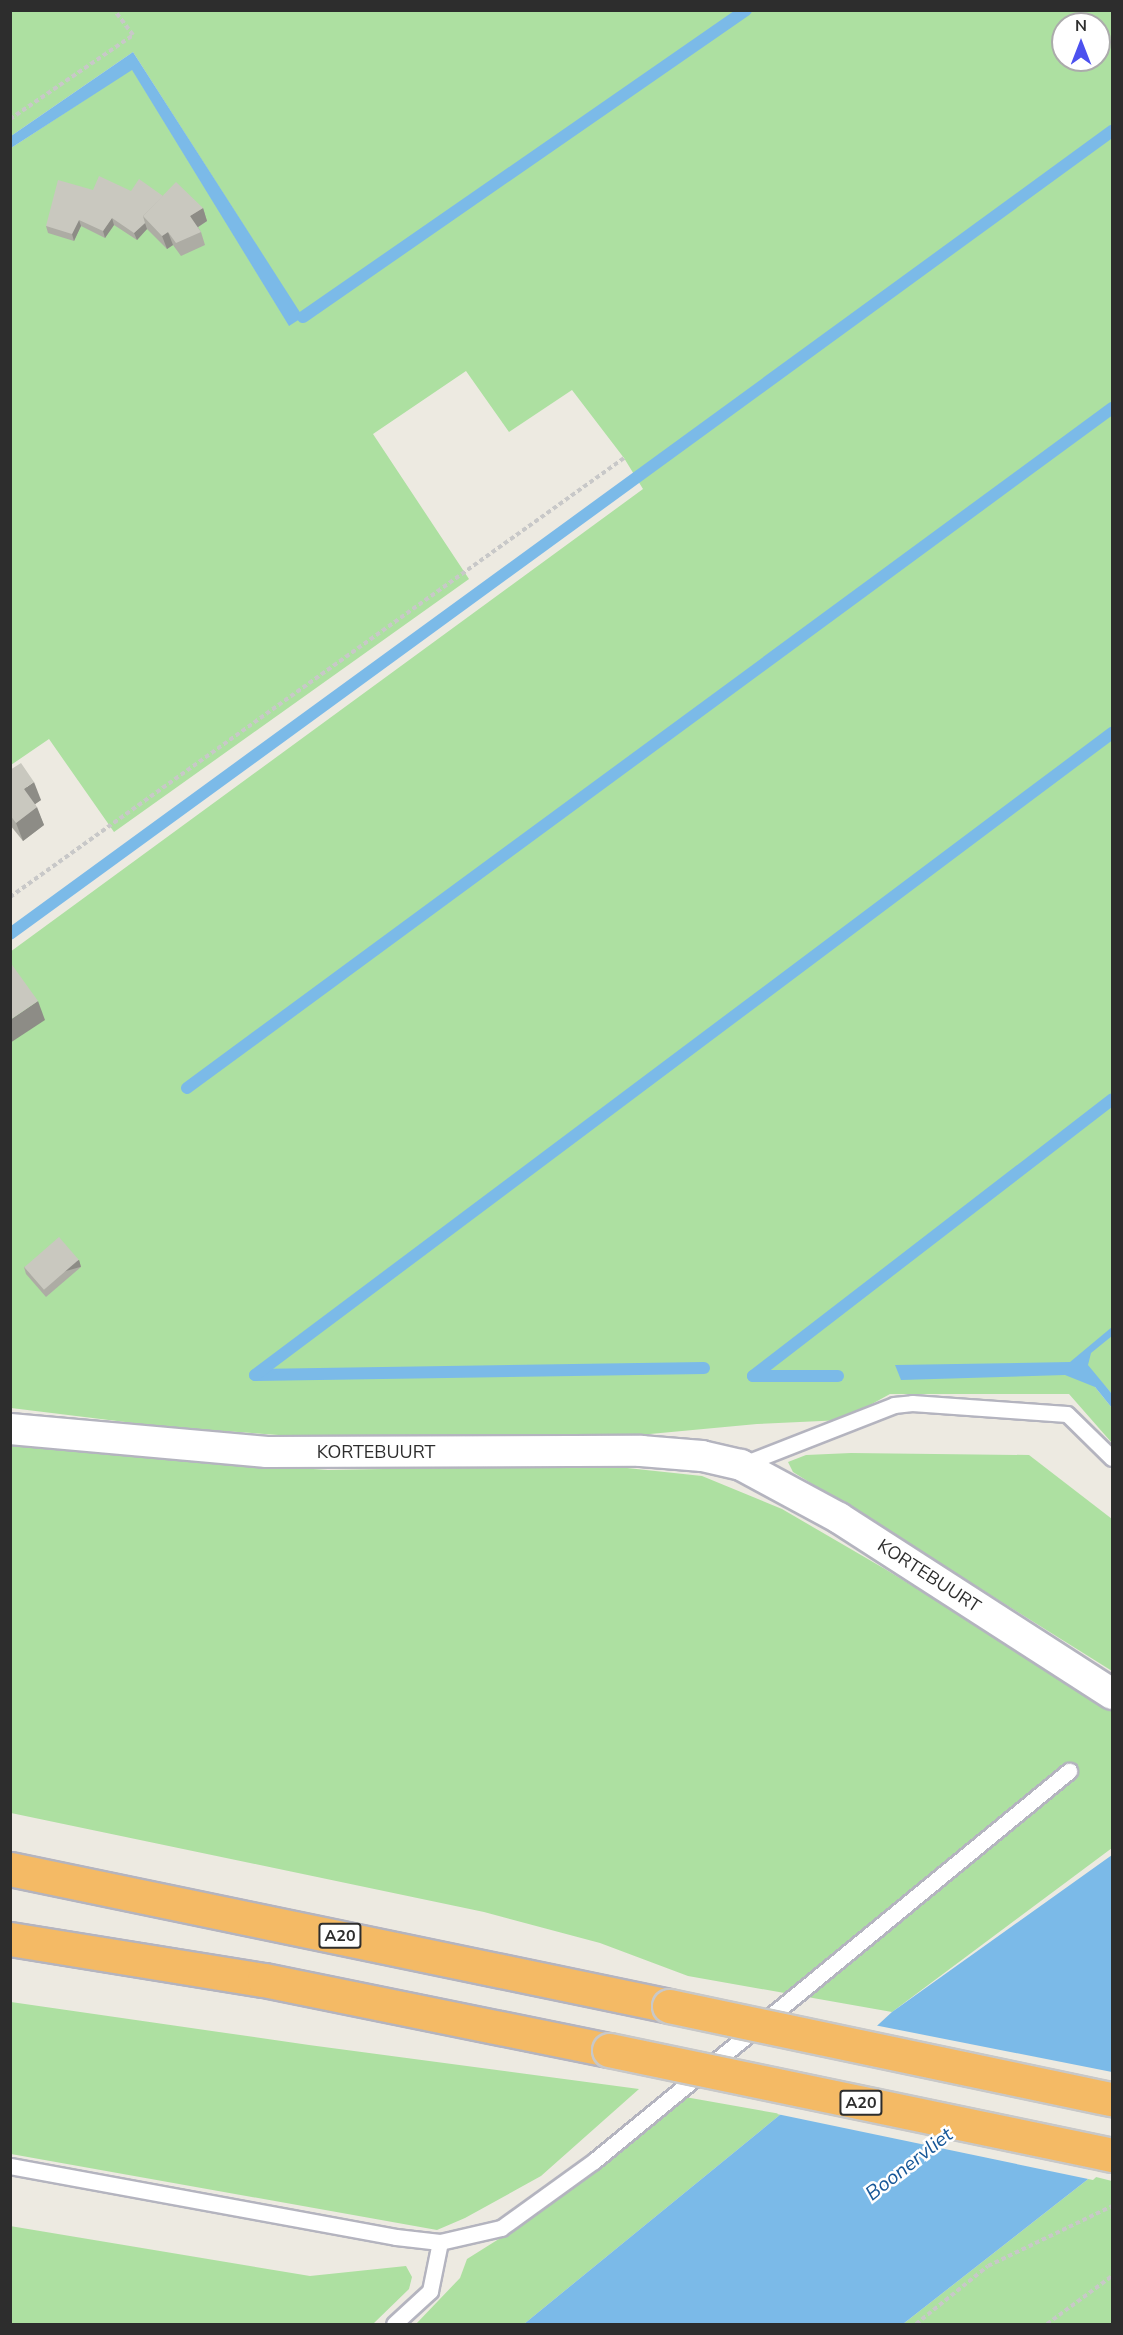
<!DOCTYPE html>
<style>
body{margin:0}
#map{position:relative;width:1123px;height:2335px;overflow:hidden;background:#edeae1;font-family:"Nunito Sans",sans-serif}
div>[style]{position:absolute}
.green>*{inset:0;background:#ade0a1}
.water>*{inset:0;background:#7bbae8}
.pier>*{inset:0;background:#edeae1}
.stream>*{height:12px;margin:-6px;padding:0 6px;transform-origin:6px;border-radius:6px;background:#7bbae8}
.path>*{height:4px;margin-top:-2px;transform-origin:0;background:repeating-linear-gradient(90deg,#c8c8c8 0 4.5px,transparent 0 7.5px)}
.roads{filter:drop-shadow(2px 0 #b4b4bf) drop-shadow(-2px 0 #b4b4bf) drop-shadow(0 2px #b4b4bf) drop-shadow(0 -2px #b4b4bf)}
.lane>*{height:15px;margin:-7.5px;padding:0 7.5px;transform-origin:7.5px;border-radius:7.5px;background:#fff}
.street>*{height:30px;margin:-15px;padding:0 15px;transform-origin:15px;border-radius:15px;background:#fff}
.highway>*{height:33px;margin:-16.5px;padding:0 16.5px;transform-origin:16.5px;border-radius:16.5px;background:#f4ba65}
.bridges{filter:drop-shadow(2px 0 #c8c8c8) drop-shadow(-2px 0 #c8c8c8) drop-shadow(0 2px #c8c8c8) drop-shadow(0 -2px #c8c8c8)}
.highway-bridge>*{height:33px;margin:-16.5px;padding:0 16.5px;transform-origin:16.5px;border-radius:16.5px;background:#f4ba65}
.wall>*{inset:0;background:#adaca4}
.shaded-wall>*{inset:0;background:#8d8c86;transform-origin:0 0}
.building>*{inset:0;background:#c9c8bf;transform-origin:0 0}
span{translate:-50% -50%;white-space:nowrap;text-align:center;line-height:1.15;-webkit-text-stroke:5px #fff;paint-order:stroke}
.shield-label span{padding:2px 4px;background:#fff;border:2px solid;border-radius:4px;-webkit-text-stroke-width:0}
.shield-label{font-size:16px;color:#2d2d2d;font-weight:700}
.street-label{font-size:18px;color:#2d2d2d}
.water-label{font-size:20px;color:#165798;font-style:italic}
.frame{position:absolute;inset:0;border:12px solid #2d2d2d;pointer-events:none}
.north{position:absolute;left:1051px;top:12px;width:60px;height:60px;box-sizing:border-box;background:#fff;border:2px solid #ababab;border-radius:50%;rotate:0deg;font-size:16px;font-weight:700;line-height:24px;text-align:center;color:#2d2d2d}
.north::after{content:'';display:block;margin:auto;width:21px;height:27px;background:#4c51ef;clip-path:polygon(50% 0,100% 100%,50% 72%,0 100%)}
</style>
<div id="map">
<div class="green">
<div style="clip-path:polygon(evenodd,11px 11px,1112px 11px,1112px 1394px,1088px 1367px,1095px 1387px,1112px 1408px,1112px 1443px,1069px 1394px,890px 1394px,843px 1420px,757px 1424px,532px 1445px,435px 1446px,166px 1427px,11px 1408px,10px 952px,643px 489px,624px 458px,572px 390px,509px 432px,466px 371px,373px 434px,469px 579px,114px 832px,49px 739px,11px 765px,11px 148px,132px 69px,289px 325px,302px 317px,133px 52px,11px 136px,11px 11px,1063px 24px,1099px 24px,1099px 60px,1063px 60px,1063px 24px)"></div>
<div style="clip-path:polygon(11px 1440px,178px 1460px,328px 1470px,599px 1465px,702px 1476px,782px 1509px,885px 1569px,1112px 1709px,1112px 1848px,892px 2012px,688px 1976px,600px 1943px,484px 1912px,11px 1813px)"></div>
<div style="clip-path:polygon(851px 1453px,1029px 1455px,1112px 1519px,1112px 1671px,793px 1472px,788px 1462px,806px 1455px)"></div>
<div style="clip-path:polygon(11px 2002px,309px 2045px,639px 2089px,541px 2176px,465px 2218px,437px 2230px,11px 2154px)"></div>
<div style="clip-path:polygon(685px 2097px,781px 2114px,524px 2324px,416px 2324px,460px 2278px,467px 2259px,529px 2220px)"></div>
<div style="clip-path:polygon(1092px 2176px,1112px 2181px,1112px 2324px,903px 2324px)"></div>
<div style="clip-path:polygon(10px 2226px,310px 2276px,406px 2266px,412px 2277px,409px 2289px,373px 2324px,11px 2324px)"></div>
</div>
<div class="water">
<div style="clip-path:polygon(133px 52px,303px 317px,289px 326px,132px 70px,11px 148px,11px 136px)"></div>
<div style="clip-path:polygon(1112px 1327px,1112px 1336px,1091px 1353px,1088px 1365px,1112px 1394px,1112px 1408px,1095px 1387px,1065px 1375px,901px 1380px,895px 1365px,1070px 1362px)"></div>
<div style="clip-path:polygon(1112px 1855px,1112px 2158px,1092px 2176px,903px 2324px,524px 2324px,781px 2114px,892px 2012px)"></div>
</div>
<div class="pier">
<div style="clip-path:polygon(874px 2025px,1112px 2072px,1112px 2162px,1093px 2180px,777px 2114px)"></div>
</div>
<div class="stream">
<div style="left:303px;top:317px;width:539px;rotate:-34.72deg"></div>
<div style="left:10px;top:934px;width:1364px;rotate:-36.08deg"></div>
<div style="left:187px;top:1088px;width:1148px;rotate:-36.32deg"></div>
<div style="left:704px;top:1368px;width:449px;rotate:179.1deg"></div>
<div style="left:255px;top:1375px;width:1071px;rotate:-36.84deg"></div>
<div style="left:753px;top:1376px;width:453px;rotate:-37.6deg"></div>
<div style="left:753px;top:1376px;width:85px"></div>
</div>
<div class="path">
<div style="left:10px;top:119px;width:149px;rotate:-34.3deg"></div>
<div style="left:133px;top:35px;width:31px;rotate:-127deg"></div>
<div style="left:10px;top:897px;width:755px;rotate:-35.56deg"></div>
<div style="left:916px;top:2324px;width:92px;rotate:-38.9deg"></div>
<div style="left:988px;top:2266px;width:138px;rotate:-25.8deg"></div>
<div style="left:1047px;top:2324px;width:81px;rotate:-36.4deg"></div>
</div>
<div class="roads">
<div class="lane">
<div style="left:741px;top:1465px;width:164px;rotate:-21.4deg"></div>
<div style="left:894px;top:1405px;width:18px;rotate:-6deg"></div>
<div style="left:912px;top:1403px;width:155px;rotate:4.1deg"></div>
<div style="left:1067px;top:1414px;width:63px;rotate:44.4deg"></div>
<div style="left:10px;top:2166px;width:392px;rotate:10.4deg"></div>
<div style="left:396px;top:2237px;width:44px;rotate:6.5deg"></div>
<div style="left:440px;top:2242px;width:63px;rotate:-12.9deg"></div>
<div style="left:501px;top:2228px;width:115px;rotate:-35.8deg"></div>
<div style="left:594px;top:2161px;width:615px;rotate:-39.39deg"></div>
<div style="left:394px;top:2324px;width:49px;rotate:-42.5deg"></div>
<div style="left:430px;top:2291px;width:50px;rotate:-78.5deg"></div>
</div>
<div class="street">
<div style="left:10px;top:1429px;width:258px;rotate:5.1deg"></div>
<div style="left:267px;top:1452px;width:374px;rotate:-0.2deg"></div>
<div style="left:641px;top:1451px;width:61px;rotate:4.7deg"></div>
<div style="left:702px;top:1456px;width:40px;rotate:13deg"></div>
<div style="left:741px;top:1465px;width:111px;rotate:28.4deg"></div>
<div style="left:839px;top:1518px;width:325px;rotate:32.8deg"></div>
</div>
<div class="highway">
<div style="left:10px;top:1869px;width:673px;rotate:11.74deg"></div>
<div style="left:10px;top:1939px;width:257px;rotate:9.2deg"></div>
<div style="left:264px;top:1980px;width:352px;rotate:11.5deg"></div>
</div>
</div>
<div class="bridges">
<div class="highway-bridge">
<div style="left:669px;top:2006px;width:453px;rotate:11.9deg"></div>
<div style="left:609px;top:2050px;width:514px;rotate:11.79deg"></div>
</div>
</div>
<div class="wall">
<div style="clip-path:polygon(93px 190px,131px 191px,163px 196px,203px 208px,207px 221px,198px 227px,201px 232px,205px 245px,181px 256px,173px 245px,167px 249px,147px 229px,137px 240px,114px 225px,105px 238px,81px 226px,74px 241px,48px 233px,46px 226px)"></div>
<div style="clip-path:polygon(10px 770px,41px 800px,35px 804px,44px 825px,23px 841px,10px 825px)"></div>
<div style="clip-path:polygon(79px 1260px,81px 1267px,46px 1297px,26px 1274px,24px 1267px)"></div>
</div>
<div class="shaded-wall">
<div style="clip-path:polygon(203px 208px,207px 221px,195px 229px,190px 216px)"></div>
<div style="clip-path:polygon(112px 218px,114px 225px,105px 238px,103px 231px)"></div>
<div style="clip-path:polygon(79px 220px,81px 226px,74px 241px,72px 234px)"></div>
<div style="clip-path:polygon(145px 223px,147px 229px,137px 240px,134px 233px)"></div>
<div style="clip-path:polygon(168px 232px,173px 245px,167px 249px,162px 236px)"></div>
<div style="clip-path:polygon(34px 782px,41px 800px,31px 807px,24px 789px)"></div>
<div style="clip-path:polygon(37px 807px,44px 825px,23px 841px,16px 823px)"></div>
<div style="clip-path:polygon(38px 1001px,45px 1020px,10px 1043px,10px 1020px)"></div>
<div style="left:79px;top:1260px;width:7px;height:46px;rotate:74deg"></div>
</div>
<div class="building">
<div style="clip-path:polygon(99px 176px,131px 191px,139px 179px,163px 196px,143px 216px,145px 223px,134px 233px,112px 218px,103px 231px,79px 220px,72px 234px,46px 226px,58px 180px,93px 190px)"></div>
<div style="clip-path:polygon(176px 182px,203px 208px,190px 216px,201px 232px,176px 243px,168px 232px,162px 236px,143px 216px)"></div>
<div style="clip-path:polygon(21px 763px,34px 782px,24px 789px,37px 807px,16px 823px,10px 815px,10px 770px)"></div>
<div style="clip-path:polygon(10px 962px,38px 1001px,10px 1020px)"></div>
<div style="left:59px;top:1237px;width:30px;height:46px;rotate:49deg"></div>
</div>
<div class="shield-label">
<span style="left:340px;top:1936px">A20</span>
<span style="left:861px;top:2103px">A20</span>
</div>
<div class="street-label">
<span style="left:376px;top:1452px">KORTEBUURT</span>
<span style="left:929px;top:1576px;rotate:33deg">KORTEBUURT</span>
</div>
<div class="water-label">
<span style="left:909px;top:2164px;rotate:-38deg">Boonervliet</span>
</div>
<div class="frame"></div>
<div class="north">N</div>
</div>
